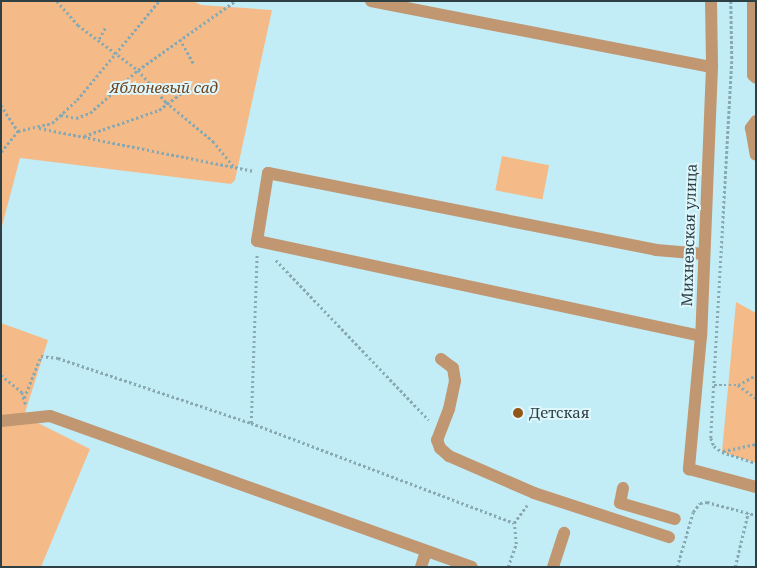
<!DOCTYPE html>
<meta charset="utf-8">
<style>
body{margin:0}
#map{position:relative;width:757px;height:568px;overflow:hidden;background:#c2edf7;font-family:"Noto Serif",serif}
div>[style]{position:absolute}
.green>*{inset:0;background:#f4bb89;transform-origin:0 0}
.path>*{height:2.5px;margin-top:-1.25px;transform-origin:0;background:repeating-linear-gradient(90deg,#88a9b1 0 2.5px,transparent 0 5px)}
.minor>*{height:12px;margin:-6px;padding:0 6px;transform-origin:6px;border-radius:6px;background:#c19772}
.dots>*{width:14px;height:14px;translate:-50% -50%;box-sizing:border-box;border:2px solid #def7fd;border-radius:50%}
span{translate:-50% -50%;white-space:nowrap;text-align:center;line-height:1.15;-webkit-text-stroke:4px #def7fd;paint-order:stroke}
.park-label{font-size:15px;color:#6e451e;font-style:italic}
.street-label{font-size:15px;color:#2f4044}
.poi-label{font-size:15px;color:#2f4044}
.left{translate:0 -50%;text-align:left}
.frame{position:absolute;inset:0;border:2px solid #2f4044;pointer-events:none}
</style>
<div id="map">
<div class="green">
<div style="clip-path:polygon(1px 1px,193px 1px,201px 5px,272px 10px,235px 180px,231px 184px,20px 158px,1px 230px)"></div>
<div style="left:502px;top:156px;width:48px;height:35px;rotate:11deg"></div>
<div style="clip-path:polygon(736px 302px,756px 313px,756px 463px,722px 452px)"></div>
<div style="clip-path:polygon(1px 323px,48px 340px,24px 416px,90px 449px,41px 567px,1px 567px)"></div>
</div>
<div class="path">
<div style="left:57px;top:1px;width:32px;rotate:49deg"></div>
<div style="left:78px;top:25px;width:75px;rotate:36.9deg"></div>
<div style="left:138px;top:70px;width:43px;rotate:48.8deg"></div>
<div style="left:166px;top:102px;width:61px;rotate:39.7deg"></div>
<div style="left:213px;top:141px;width:32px;rotate:51deg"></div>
<div style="left:731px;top:1px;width:60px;rotate:89deg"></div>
<div style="left:732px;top:61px;width:378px;rotate:93.2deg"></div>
<div style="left:711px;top:438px;width:9px;rotate:69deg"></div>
<div style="left:714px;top:446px;width:10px;rotate:37deg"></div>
<div style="left:722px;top:452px;width:36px;rotate:18deg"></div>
<div style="left:99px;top:39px;width:13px;rotate:-61deg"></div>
<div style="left:180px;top:39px;width:29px;rotate:61deg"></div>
<div style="left:1px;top:105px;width:31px;rotate:57deg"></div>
<div style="left:61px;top:115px;width:15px;rotate:11deg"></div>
<div style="left:76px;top:118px;width:15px;rotate:-20deg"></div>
<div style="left:90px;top:113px;width:64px;rotate:-41.9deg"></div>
<div style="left:138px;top:70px;width:119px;rotate:-35.4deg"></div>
<div style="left:39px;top:128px;width:219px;rotate:11.3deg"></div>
<div style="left:84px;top:136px;width:79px;rotate:-19.1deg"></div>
<div style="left:159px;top:110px;width:40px;rotate:-37deg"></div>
<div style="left:1px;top:152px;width:27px;rotate:-51deg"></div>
<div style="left:18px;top:131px;width:35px;rotate:-13deg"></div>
<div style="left:52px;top:123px;width:34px;rotate:-43deg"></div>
<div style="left:77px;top:100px;width:129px;rotate:-50.4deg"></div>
<div style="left:276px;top:260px;width:221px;rotate:46.3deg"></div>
<div style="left:1px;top:375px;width:27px;rotate:39deg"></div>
<div style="left:22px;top:392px;width:14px;rotate:73deg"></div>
<div style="left:714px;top:385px;width:24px"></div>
<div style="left:738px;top:385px;width:21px;rotate:-29deg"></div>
<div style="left:738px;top:385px;width:22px;rotate:36deg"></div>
<div style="left:24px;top:398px;width:45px;rotate:-68deg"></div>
<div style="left:41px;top:356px;width:17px;rotate:7deg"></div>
<div style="left:58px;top:358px;width:204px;rotate:18.6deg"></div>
<div style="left:251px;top:423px;width:281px;rotate:20.8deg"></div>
<div style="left:251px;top:423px;width:168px;rotate:-88deg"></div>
<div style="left:723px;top:451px;width:34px;rotate:-12deg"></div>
<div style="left:508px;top:567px;width:24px;rotate:-71deg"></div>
<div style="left:516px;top:544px;width:21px;rotate:-95deg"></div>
<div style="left:514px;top:523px;width:22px;rotate:-54deg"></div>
<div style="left:677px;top:567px;width:57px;rotate:-73.8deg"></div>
<div style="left:693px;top:512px;width:11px;rotate:-52deg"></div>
<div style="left:700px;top:503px;width:7px;rotate:-8deg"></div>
<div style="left:707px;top:502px;width:51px;rotate:14.9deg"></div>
<div style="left:735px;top:567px;width:56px;rotate:-76.5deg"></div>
</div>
<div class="minor">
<div style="left:371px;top:1px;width:347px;rotate:11deg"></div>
<div style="left:711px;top:1px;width:66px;rotate:89.1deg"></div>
<div style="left:712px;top:67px;width:269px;rotate:92.3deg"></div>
<div style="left:701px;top:336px;width:134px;rotate:95.2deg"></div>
<div style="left:689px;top:469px;width:69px;rotate:15deg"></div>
<div style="left:753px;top:1px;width:74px;rotate:90deg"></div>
<div style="left:753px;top:75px;width:4px;rotate:45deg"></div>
<div style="left:756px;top:121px;width:9px;rotate:126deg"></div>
<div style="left:751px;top:128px;width:27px;rotate:80deg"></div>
<div style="left:701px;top:336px;width:454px;rotate:-167.9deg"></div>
<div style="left:257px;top:241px;width:69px;rotate:-80.8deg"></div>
<div style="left:268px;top:173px;width:396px;rotate:11.2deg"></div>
<div style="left:656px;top:250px;width:48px;rotate:4.8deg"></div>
<div style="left:441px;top:359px;width:15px;rotate:37deg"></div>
<div style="left:453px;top:368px;width:13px;rotate:81deg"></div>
<div style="left:455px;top:381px;width:29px;rotate:102deg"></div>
<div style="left:449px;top:409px;width:33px;rotate:111deg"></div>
<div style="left:437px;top:440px;width:9px;rotate:69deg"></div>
<div style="left:440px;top:448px;width:12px;rotate:42deg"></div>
<div style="left:449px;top:456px;width:93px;rotate:23.5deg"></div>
<div style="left:534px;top:493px;width:142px;rotate:18.1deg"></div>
<div style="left:1px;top:421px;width:49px;rotate:-5.8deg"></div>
<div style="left:50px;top:416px;width:448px;rotate:19.7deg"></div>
<div style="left:623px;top:488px;width:15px;rotate:101deg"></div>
<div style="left:620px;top:503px;width:57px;rotate:16.2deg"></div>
<div style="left:421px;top:567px;width:16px;rotate:-72deg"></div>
<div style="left:553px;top:567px;width:36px;rotate:-72deg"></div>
</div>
<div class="dots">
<div style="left:518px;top:413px;background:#925715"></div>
</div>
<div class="park-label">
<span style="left:164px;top:88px">Яблоневый сад</span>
</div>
<div class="street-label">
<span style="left:689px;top:235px;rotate:-88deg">Михневская улица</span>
</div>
<div class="poi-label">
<span class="left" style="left:529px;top:413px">Детская</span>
</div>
<div class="frame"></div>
</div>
